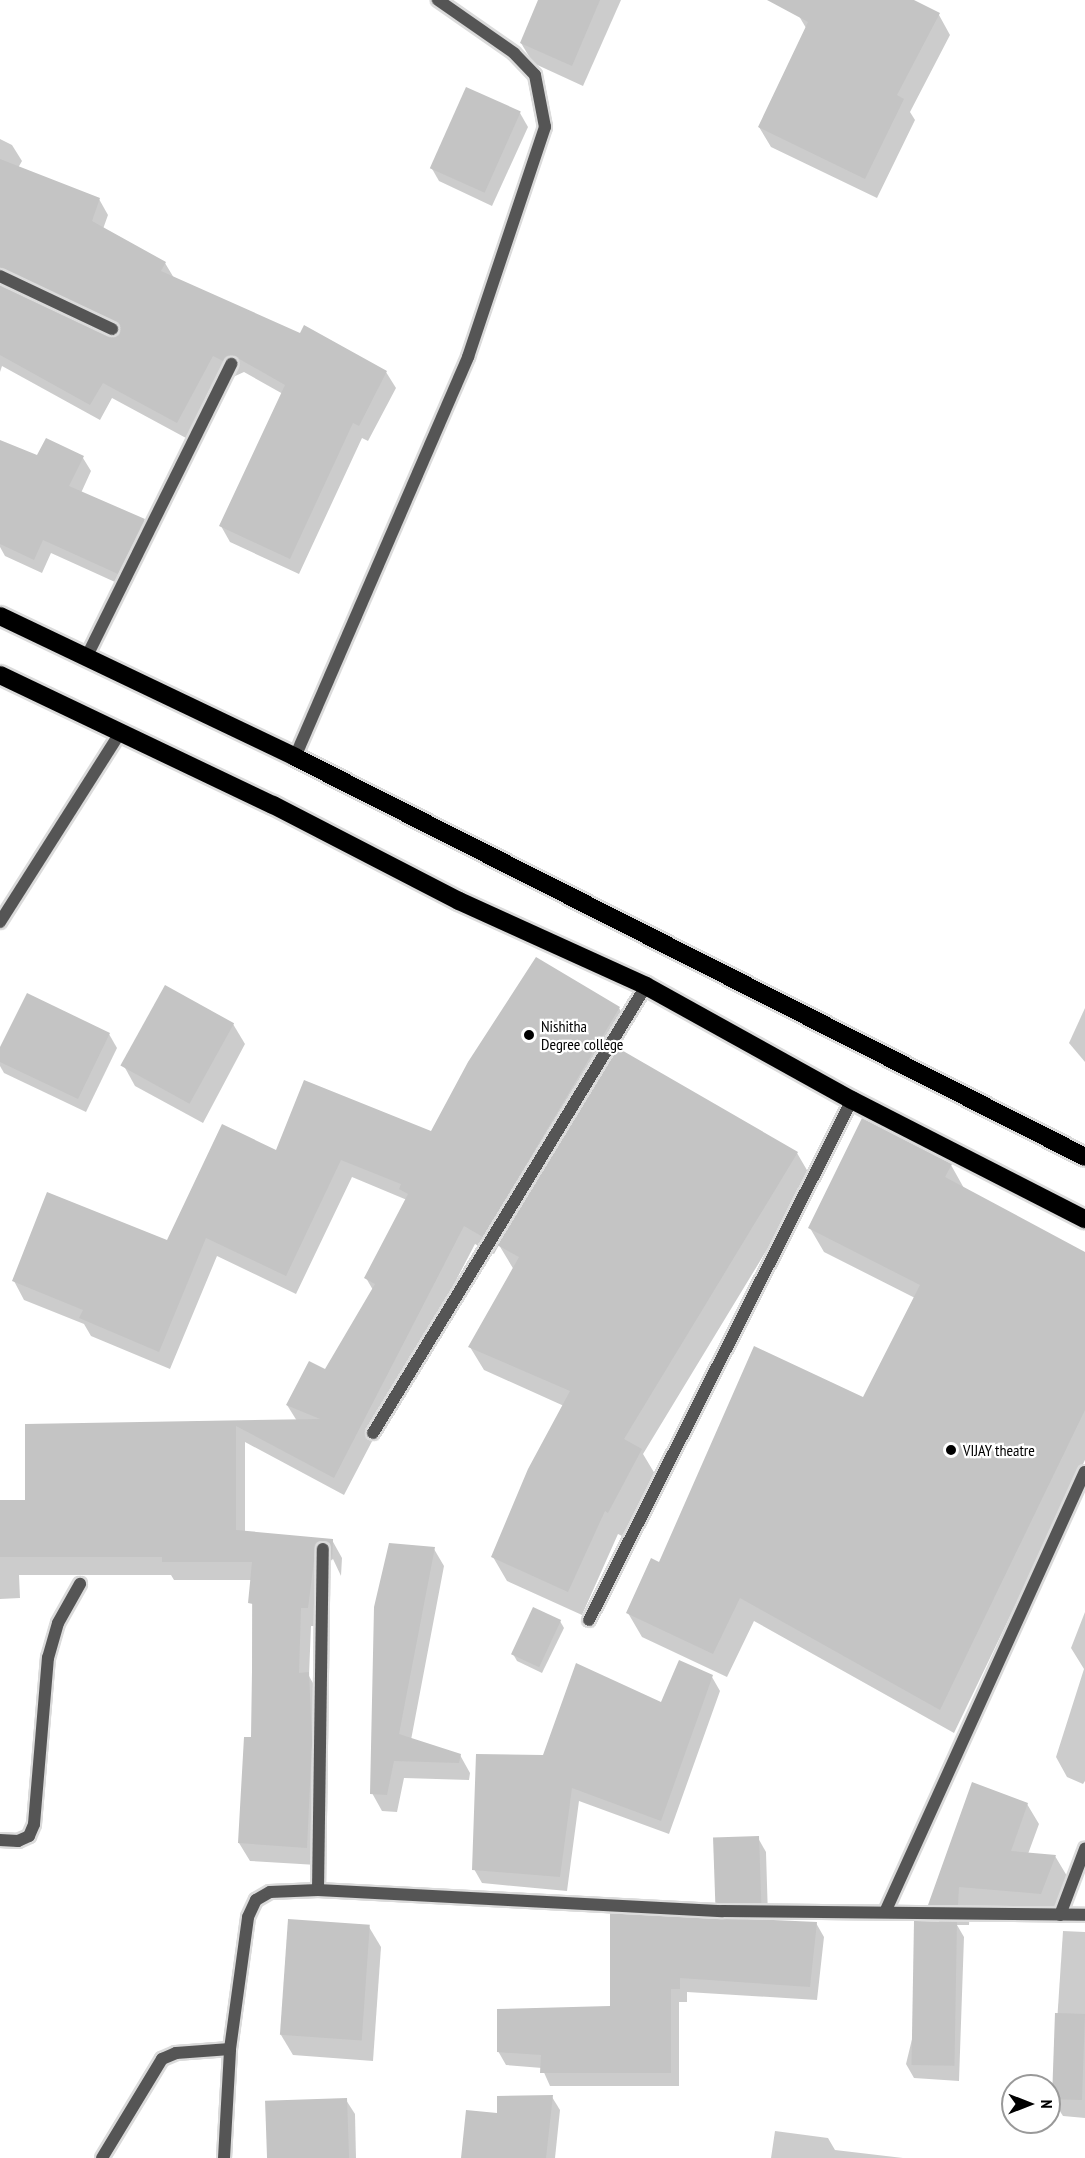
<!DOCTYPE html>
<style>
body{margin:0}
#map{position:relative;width:1085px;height:2158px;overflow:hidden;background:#fff;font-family:"PT Sans Narrow",sans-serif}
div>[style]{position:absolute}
.shadow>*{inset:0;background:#0003}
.building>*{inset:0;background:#c4c4c4;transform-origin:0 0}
.roads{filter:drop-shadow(2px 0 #dbdbdb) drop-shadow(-2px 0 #dbdbdb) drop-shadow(0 2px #dbdbdb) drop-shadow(0 -2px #dbdbdb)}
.lane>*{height:12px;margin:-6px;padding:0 6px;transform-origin:6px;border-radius:6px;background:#555}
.street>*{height:12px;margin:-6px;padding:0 6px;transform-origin:6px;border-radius:6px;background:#555}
.highway>*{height:18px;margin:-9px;padding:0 9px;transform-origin:9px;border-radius:9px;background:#000}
.dots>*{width:16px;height:16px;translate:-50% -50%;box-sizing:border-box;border:3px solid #fff;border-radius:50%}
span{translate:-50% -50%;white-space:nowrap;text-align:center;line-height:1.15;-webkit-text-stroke:4.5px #fff;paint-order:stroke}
.poi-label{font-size:16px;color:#000}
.left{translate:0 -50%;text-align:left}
.north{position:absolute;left:1001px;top:2074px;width:60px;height:60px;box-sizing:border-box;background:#fff;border:2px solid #999;border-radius:50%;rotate:90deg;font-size:16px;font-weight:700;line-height:24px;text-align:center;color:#000}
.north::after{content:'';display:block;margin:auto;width:21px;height:27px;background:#000;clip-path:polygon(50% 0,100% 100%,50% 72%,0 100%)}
</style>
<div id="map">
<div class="shadow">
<div style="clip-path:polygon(540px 0,621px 0,583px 86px,533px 63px,521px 43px)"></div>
<div style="clip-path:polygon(807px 0,911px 0,939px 15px,950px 35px,910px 112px,915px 120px,877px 198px,771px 147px,759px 127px,806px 28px,799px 16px)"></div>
<div style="clip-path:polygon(520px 113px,528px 127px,492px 206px,439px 181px,431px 167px)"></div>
<div style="clip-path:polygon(evenodd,0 139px,12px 145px,22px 161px,18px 168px,99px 199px,108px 215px,103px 229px,165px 263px,174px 278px,386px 372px,396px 388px,368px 441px,362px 438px,299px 574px,230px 542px,221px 526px,283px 394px,244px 372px,233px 377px,222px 372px,186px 438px,112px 398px,100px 420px,2px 366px,0 372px,0 139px,13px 284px,120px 334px,108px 338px,3px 288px,13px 284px)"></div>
<div style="clip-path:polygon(0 442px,38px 457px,83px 458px,91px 471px,81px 493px,144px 520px,152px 534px,126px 587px,51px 553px,42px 573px,5px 556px,0 547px)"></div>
<div style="clip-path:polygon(619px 1008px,630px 1026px,616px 1049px,797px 1153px,811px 1177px,643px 1454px,655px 1474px,622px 1536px,618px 1534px,582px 1615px,507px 1581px,493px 1557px,564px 1406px,484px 1370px,470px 1347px,514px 1270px,499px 1245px,494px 1254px,475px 1244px,344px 1495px,245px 1442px,245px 1533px,332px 1540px,342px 1558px,341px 1576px,333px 1559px,325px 1564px,318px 1626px,311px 1626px,309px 1676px,318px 1692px,317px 1865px,250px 1861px,239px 1843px,252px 1739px,252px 1580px,174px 1580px,171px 1575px,19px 1575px,20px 1598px,0 1599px,0 1502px,27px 1501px,27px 1426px,297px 1421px,287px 1405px,325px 1371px,373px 1290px,366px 1278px,407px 1200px,352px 1177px,296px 1294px,217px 1256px,170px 1369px,91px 1336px,84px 1324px,24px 1300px,14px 1281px,168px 1242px,276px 1152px,432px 1133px)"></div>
<div style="clip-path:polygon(1085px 1008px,1085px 1062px,1069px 1043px)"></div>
<div style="clip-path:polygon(233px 1024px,245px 1044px,203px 1123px,135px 1086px,124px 1066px)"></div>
<div style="clip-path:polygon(109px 1034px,117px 1048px,86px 1112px,4px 1073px,0 1066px,0 1051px)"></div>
<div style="clip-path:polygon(951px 1165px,965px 1190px,1085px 1254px,1085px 1460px,954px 1733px,754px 1621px,727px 1677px,642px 1637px,628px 1613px,660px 1564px,864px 1399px,915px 1298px,824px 1252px,810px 1228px)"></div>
<div style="clip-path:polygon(434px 1549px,444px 1566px,411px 1740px,460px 1755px,470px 1773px,469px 1780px,404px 1778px,397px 1812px,382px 1811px,372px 1793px)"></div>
<div style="clip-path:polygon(1085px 1612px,1085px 1781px,1083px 1784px,1067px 1777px,1056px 1757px,1084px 1669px,1071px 1648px)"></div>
<div style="clip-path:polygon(560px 1621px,564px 1628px,542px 1673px,517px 1661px,513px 1654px)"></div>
<div style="clip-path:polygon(712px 1677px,720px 1691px,669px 1834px,579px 1801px,567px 1891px,482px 1883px,474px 1869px,544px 1757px,662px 1704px)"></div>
<div style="clip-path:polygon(1027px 1804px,1039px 1824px,1028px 1854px,1055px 1856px,1067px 1876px,1052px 1914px,970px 1907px,969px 1925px,957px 1925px,964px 1937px,959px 2081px,914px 2078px,906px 2064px,940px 1923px,929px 1905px)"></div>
<div style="clip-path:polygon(758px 1838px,766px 1852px,768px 1917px,724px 1916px,716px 1902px)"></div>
<div style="clip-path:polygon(611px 1915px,816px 1923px,824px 1937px,817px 2000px,687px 1992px,687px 2002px,679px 2002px,679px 2086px,550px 2086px,542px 2068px,506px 2065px,498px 2051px,611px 2007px)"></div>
<div style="clip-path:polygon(369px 1927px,381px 1947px,373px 2061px,293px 2055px,281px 2035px)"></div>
<div style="clip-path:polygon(1063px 1931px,1085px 1932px,1085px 2118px,1063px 2116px,1052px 2099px)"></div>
<div style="clip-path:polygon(552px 2097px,560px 2110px,555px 2158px,465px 2158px,498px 2114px)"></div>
<div style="clip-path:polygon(346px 2100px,355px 2114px,356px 2158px,267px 2158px)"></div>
<div style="clip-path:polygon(775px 2131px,828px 2138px,835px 2150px,903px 2158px,771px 2158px)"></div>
</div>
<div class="building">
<div style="clip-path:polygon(538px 0,600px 0,572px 66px,520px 43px)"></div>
<div style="clip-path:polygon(767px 0,914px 0,940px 13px,897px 95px,904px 99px,865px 179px,758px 127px,808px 22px)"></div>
<div style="left:466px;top:87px;width:60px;height:89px;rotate:24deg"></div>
<div style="clip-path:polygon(0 159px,100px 198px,92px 221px,166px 262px,161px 271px,300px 333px,304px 325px,387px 371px,359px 426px,353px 423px,290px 559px,219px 526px,285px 385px,234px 356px,223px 361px,213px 356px,177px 423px,103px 383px,90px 405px,0 355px,0 285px,108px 336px,116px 336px,120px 329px,116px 322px,0 268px)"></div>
<div style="clip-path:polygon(46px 438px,84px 456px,69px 486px,145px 519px,118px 574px,43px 540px,34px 560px,0 544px,0 440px,37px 455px)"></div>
<div style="clip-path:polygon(536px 957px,620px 1007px,483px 1237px,464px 1226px,334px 1478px,236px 1426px,236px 1530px,333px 1539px,332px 1562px,330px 1545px,323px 1541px,316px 1545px,308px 1608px,301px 1608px,299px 1673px,309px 1672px,312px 1741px,307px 1848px,238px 1843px,244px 1737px,251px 1737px,253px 1604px,248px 1603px,252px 1562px,162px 1562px,162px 1557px,0 1557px,0 1500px,25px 1500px,25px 1424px,320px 1419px,286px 1405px,309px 1361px,325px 1369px,375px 1284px,364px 1278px,408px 1194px,399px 1189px,401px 1184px,341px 1160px,286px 1276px,206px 1238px,159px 1352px,79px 1318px,83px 1310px,12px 1281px,47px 1192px,167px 1240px,222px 1124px,276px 1150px,304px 1080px,431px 1131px,468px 1062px)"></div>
<div style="left:165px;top:985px;width:79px;height:92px;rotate:29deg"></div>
<div style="clip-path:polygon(27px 993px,110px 1033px,78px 1099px,0 1062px,0 1047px)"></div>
<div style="clip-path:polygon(618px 1048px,798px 1152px,624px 1439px,642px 1449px,608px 1513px,605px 1511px,568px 1592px,491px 1557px,528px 1469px,570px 1391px,468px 1347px,519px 1257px,497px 1245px)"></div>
<div style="clip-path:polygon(862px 1118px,952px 1164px,945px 1177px,1085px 1252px,1085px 1410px,940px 1710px,740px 1598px,713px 1654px,626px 1613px,651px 1558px,659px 1562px,754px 1346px,863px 1397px,920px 1285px,808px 1228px)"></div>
<div style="clip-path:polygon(389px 1543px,435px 1547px,399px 1734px,461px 1754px,459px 1763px,394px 1761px,387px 1795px,370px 1794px,374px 1607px)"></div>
<div style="left:533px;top:1607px;width:31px;height:52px;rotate:25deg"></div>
<div style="clip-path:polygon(679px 1660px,713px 1675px,661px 1821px,572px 1788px,560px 1877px,472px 1870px,476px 1754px,543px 1755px,576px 1663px,661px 1702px)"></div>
<div style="clip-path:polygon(972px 1782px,1028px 1803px,1011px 1851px,1056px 1855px,1041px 1894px,959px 1887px,958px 1905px,928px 1905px)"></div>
<div style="left:759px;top:1836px;width:67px;height:46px;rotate:88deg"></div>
<div style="clip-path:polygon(610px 1913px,817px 1922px,810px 1987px,680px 1978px,680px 1989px,671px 1989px,671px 2073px,540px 2073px,541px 2055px,497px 2052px,497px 2009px,610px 2006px)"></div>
<div style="left:288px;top:1919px;width:82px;height:116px;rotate:4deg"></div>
<div style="left:914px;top:1921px;width:43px;height:144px;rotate:1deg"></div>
<div style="left:1055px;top:2013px;width:30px;height:86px;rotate:2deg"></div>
<div style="clip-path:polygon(553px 2095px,546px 2158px,461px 2158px,466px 2110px,497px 2113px,497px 2096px)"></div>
<div style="left:347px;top:2098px;width:60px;height:82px;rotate:88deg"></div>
</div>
<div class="roads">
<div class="lane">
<div style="left:295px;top:757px;width:436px;rotate:-66.6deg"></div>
<div style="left:468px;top:357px;width:243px;rotate:-71.5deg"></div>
<div style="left:545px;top:127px;width:53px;rotate:-100.9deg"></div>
<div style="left:535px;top:75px;width:30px;rotate:-134deg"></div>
<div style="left:514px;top:53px;width:93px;rotate:-145.1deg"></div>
</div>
<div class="street">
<div style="left:0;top:276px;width:124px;rotate:25.3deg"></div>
<div style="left:87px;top:656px;width:326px;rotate:-63.7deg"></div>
<div style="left:0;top:922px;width:226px;rotate:-57.6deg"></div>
<div style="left:373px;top:1433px;width:524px;rotate:-58.59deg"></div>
<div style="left:589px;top:1620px;width:583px;rotate:-63.17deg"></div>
<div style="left:0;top:1840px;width:18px;rotate:3deg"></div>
<div style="left:18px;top:1841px;width:12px;rotate:-24deg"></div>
<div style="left:29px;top:1836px;width:13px;rotate:-67deg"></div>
<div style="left:34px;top:1824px;width:167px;rotate:-85.2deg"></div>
<div style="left:48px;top:1658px;width:36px;rotate:-74deg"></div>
<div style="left:58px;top:1623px;width:45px;rotate:-60.6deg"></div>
<div style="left:318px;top:1890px;width:341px;rotate:-89.2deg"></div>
<div style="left:886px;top:1910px;width:481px;rotate:-65.6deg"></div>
<div style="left:1060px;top:1915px;width:71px;rotate:-69.3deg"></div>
<div style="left:102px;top:2158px;width:116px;rotate:-58.8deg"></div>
<div style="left:162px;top:2059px;width:15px;rotate:-23deg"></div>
<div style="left:176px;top:2053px;width:54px;rotate:-4.2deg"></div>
<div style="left:224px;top:2158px;width:109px;rotate:-86.8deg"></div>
<div style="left:230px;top:2049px;width:133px;rotate:-82.2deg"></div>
<div style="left:248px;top:1917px;width:19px;rotate:-65deg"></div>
<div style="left:256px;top:1900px;width:16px;rotate:-30deg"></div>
<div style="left:270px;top:1892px;width:48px;rotate:-2.4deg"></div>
<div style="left:318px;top:1890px;width:405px;rotate:3deg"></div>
<div style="left:722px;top:1911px;width:363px;rotate:0.6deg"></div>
</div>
<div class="highway">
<div style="left:0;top:616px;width:327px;rotate:25.5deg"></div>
<div style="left:295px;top:757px;width:885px;rotate:26.85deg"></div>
<div style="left:0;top:675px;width:302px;rotate:25.5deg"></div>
<div style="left:273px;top:805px;width:209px;rotate:27.3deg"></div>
<div style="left:459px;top:901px;width:205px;rotate:24.4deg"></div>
<div style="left:646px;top:986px;width:235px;rotate:29deg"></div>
<div style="left:852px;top:1100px;width:262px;rotate:27.1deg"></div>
</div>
</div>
<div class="dots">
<div style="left:529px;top:1035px;background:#000"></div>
<div style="left:951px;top:1450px;background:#000"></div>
</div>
<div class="poi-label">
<span class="left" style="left:541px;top:1035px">Nishitha<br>Degree college</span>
<span class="left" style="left:963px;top:1450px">VIJAY theatre</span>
</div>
<div class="north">N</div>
</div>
